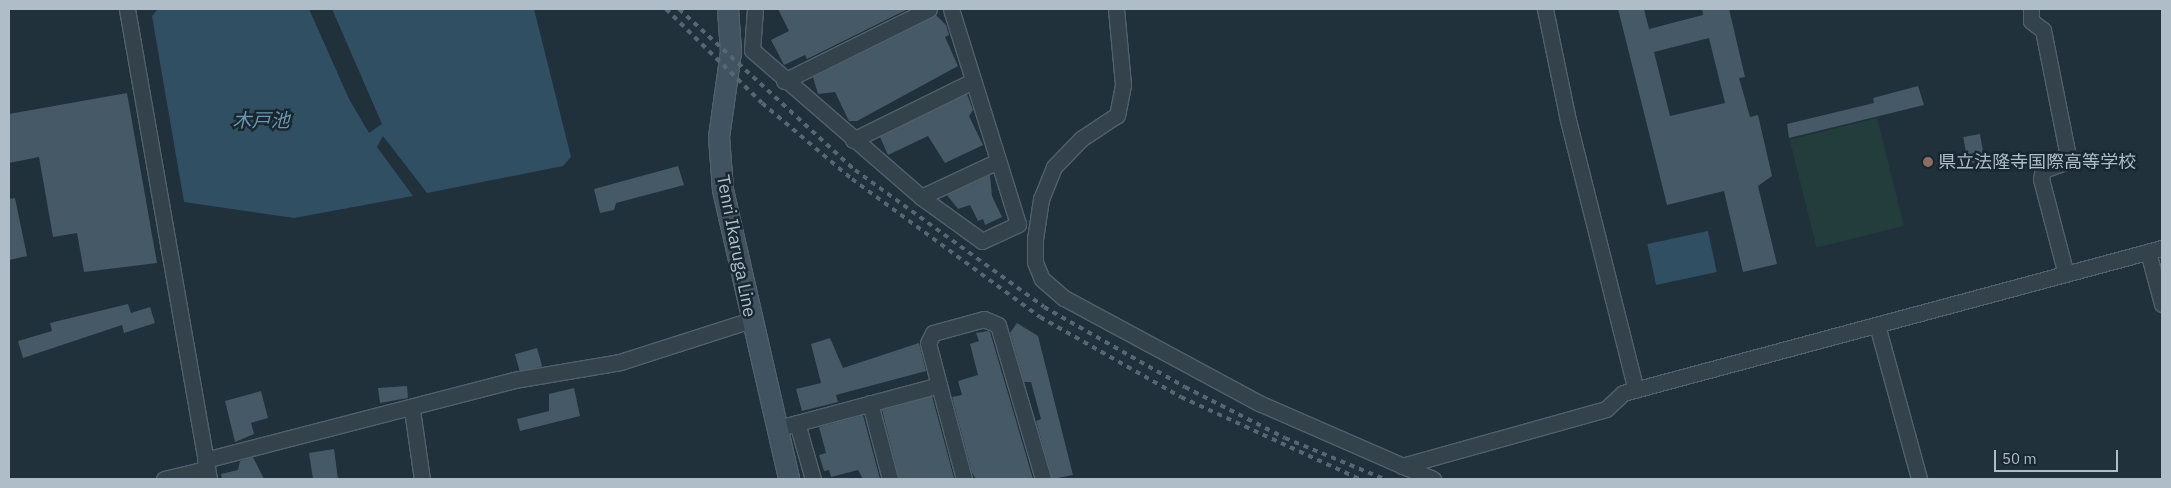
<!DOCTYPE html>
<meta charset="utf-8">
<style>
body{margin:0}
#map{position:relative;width:2171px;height:488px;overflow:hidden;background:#20313c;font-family:"IBM Plex Sans","Noto Sans JP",sans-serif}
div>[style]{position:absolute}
.green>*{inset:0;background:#223d3b;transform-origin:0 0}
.water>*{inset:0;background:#304f63;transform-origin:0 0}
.building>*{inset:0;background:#455966;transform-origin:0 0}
.roads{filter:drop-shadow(1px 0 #51606a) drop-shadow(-1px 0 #51606a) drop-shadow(0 1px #51606a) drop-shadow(0 -1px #51606a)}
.street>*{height:15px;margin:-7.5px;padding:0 7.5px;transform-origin:7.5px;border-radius:7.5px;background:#34424c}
.secondary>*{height:20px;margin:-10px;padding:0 10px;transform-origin:10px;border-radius:10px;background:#415260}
.rail>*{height:4px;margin-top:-2px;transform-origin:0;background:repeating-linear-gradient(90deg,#556774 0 5px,transparent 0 10px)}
.dots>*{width:14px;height:14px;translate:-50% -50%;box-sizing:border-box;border:2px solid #192731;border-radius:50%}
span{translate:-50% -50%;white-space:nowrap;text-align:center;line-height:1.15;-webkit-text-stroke:5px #192731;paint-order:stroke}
.poi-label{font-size:18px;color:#aebdc8}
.left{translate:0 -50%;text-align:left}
.street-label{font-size:18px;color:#aebdc8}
.water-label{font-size:19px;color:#6c96af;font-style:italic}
.frame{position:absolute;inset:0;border:10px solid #aebdc8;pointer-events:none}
.scale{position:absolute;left:1994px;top:450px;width:124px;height:22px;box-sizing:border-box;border:2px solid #aebdc8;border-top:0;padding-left:6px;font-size:15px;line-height:18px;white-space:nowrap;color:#aebdc8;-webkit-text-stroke:4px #192731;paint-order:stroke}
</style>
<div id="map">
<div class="green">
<div style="left:1877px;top:118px;width:111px;height:90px;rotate:76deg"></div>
</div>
<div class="water">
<div style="clip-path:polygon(158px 9px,309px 9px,349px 99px,369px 133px,382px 124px,332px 9px,534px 9px,571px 157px,563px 166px,427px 193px,383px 136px,377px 147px,413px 196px,294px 218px,184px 202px,152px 16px)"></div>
<div style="left:1708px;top:231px;width:42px;height:62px;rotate:78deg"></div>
</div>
<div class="building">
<div style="clip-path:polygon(778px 9px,908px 9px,807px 59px,805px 55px,784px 65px,771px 40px,789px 31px)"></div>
<div style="clip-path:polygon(evenodd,1618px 9px,1644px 9px,1649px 29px,1703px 15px,1702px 9px,1729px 9px,1745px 77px,1739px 78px,1750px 117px,1758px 115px,1772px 176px,1758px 186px,1777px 264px,1743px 272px,1724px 191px,1667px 205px,1618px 9px,1709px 38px,1725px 103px,1670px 116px,1654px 52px,1709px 38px)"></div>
<div style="clip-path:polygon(936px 15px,946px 25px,949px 35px,945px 37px,958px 66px,857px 121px,849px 121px,835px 92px,818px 94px,813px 77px)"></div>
<div style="clip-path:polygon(1918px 86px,1924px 105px,1789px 138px,1787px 124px,1874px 103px,1873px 98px)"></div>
<div style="clip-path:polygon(127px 93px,157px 263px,84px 272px,77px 233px,53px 237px,39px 157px,9px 163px,9px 114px)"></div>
<div style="clip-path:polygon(967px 94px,973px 110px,969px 116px,983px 145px,945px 163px,928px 136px,888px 155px,880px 137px)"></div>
<div style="left:1980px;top:134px;width:27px;height:17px;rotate:80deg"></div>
<div style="clip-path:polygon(678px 166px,684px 185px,616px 203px,614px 210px,600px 213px,594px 189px)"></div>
<div style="clip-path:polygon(990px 175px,992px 196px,1002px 217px,985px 225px,983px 219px,978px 221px,970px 205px,958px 209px,947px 195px)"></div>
<div style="clip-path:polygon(15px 198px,27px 256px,9px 260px,9px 199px)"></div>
<div style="clip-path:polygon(128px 304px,131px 313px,150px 307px,155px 323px,124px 333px,122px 325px,23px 358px,18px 341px,52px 331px,50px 323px)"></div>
<div style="clip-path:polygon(1017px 323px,1038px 336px,1073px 475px,1052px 479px,1036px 421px,1041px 419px,1031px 382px,1024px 382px,1010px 333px)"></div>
<div style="clip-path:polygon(988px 331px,990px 332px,1033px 479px,976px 479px,972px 473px,952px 397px,962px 395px,958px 381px,978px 375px,970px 344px,979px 341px,976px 333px)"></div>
<div style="clip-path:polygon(830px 338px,843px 368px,919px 343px,926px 371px,836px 395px,838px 402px,802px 411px,796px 389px,821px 383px,811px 344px)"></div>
<div style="left:537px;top:348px;width:19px;height:23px;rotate:74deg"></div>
<div style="clip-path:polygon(407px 386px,408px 398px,380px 403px,378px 388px)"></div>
<div style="clip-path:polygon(574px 388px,580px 416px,520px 431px,517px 419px,549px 411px,549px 394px)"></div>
<div style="clip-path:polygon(261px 391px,268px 418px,251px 423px,254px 434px,235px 442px,225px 401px)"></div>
<div style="clip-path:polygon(932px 396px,954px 478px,899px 479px,882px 410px)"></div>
<div style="clip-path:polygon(863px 415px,880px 479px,863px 479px,858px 470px,831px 477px,829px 470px,824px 471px,819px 455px,826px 453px,819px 427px)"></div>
<div style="clip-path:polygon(334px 449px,338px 479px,313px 479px,309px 453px)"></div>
<div style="clip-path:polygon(253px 457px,264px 479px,222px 479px,221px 474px,238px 470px,240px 461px)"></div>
</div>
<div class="roads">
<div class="street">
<div style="left:127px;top:9px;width:477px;rotate:80.1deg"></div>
<div style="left:755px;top:9px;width:41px;rotate:94.2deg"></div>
<div style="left:752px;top:50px;width:224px;rotate:41deg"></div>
<div style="left:921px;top:197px;width:75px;rotate:35.8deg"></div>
<div style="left:982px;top:241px;width:40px;rotate:-25deg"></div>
<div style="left:1018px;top:224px;width:225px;rotate:-107.3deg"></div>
<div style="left:1116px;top:9px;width:76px;rotate:84.7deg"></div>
<div style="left:1123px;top:85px;width:31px;rotate:101deg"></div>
<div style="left:1117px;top:115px;width:43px;rotate:146.3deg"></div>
<div style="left:1081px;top:139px;width:39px;rotate:134deg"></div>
<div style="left:1054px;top:167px;width:35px;rotate:112deg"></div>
<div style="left:1041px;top:199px;width:40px;rotate:98.5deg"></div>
<div style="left:1035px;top:239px;width:23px;rotate:90deg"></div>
<div style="left:1035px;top:262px;width:18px;rotate:68deg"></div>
<div style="left:1042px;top:279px;width:29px;rotate:41deg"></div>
<div style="left:1064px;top:298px;width:221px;rotate:28.3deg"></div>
<div style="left:1259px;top:403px;width:190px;rotate:23.6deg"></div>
<div style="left:1545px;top:9px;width:113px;rotate:78.3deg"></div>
<div style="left:1568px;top:120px;width:278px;rotate:75.9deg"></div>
<div style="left:2031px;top:9px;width:12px;rotate:90deg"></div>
<div style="left:2031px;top:21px;width:15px;rotate:37deg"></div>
<div style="left:2043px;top:30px;width:134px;rotate:78.8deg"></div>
<div style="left:2069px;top:161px;width:28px;rotate:161deg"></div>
<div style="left:2043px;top:170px;width:9px;rotate:103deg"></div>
<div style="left:2041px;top:179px;width:98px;rotate:75.3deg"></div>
<div style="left:784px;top:81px;width:162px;rotate:-26.4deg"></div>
<div style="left:853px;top:140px;width:134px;rotate:-26.2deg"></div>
<div style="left:921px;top:197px;width:85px;rotate:-25.1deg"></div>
<div style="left:2148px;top:252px;width:54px;rotate:74.9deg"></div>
<div style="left:1877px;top:325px;width:160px;rotate:74.7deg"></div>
<div style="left:939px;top:385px;width:97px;rotate:75.1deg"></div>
<div style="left:870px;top:403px;width:79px;rotate:75.3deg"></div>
<div style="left:412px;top:410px;width:70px;rotate:81.8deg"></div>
<div style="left:797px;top:423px;width:58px;rotate:74.1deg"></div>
<div style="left:775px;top:429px;width:170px;rotate:-15deg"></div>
<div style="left:939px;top:385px;width:43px;rotate:-104.7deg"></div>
<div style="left:928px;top:343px;width:11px;rotate:-63deg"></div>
<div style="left:933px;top:333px;width:53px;rotate:-15.4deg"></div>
<div style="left:984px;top:319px;width:15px;rotate:23deg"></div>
<div style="left:998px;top:325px;width:160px;rotate:73.7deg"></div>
<div style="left:205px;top:460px;width:319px;rotate:-14.5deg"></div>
<div style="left:514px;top:380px;width:108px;rotate:-9.6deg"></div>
<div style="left:620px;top:362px;width:138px;rotate:-17.8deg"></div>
<div style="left:1402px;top:466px;width:212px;rotate:-15.6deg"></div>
<div style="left:1606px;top:409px;width:23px;rotate:-43deg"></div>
<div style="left:1623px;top:393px;width:558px;rotate:-15.06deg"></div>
<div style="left:164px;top:479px;width:43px;rotate:-13.4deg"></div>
</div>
<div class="secondary">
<div style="left:728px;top:9px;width:43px;rotate:86deg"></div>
<div style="left:731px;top:52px;width:86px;rotate:98deg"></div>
<div style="left:719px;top:137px;width:53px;rotate:85.7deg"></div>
<div style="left:723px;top:190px;width:296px;rotate:77.1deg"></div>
</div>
</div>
<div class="rail">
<div style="left:666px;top:9px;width:134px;rotate:44.4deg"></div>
<div style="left:762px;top:103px;width:118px;rotate:40.2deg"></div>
<div style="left:852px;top:179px;width:233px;rotate:36.3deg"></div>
<div style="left:1040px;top:317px;width:162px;rotate:29.6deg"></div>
<div style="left:1181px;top:397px;width:196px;rotate:24.7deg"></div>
<div style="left:679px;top:9px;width:239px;rotate:42.5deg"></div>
<div style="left:855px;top:170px;width:233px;rotate:35.9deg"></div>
<div style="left:1044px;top:307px;width:162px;rotate:29.6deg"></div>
<div style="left:1185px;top:387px;width:112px;rotate:27deg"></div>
<div style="left:1285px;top:438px;width:107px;rotate:22.5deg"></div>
</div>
<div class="dots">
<div style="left:1928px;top:162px;background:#8d6e63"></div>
</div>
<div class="poi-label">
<span class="left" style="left:1938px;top:162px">県立法隆寺国際高等学校</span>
</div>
<div class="street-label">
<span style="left:736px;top:246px;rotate:79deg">Tenri Ikaruga Line</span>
</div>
<div class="water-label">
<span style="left:261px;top:121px">木戸池</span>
</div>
<div class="frame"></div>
<div class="scale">50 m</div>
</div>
